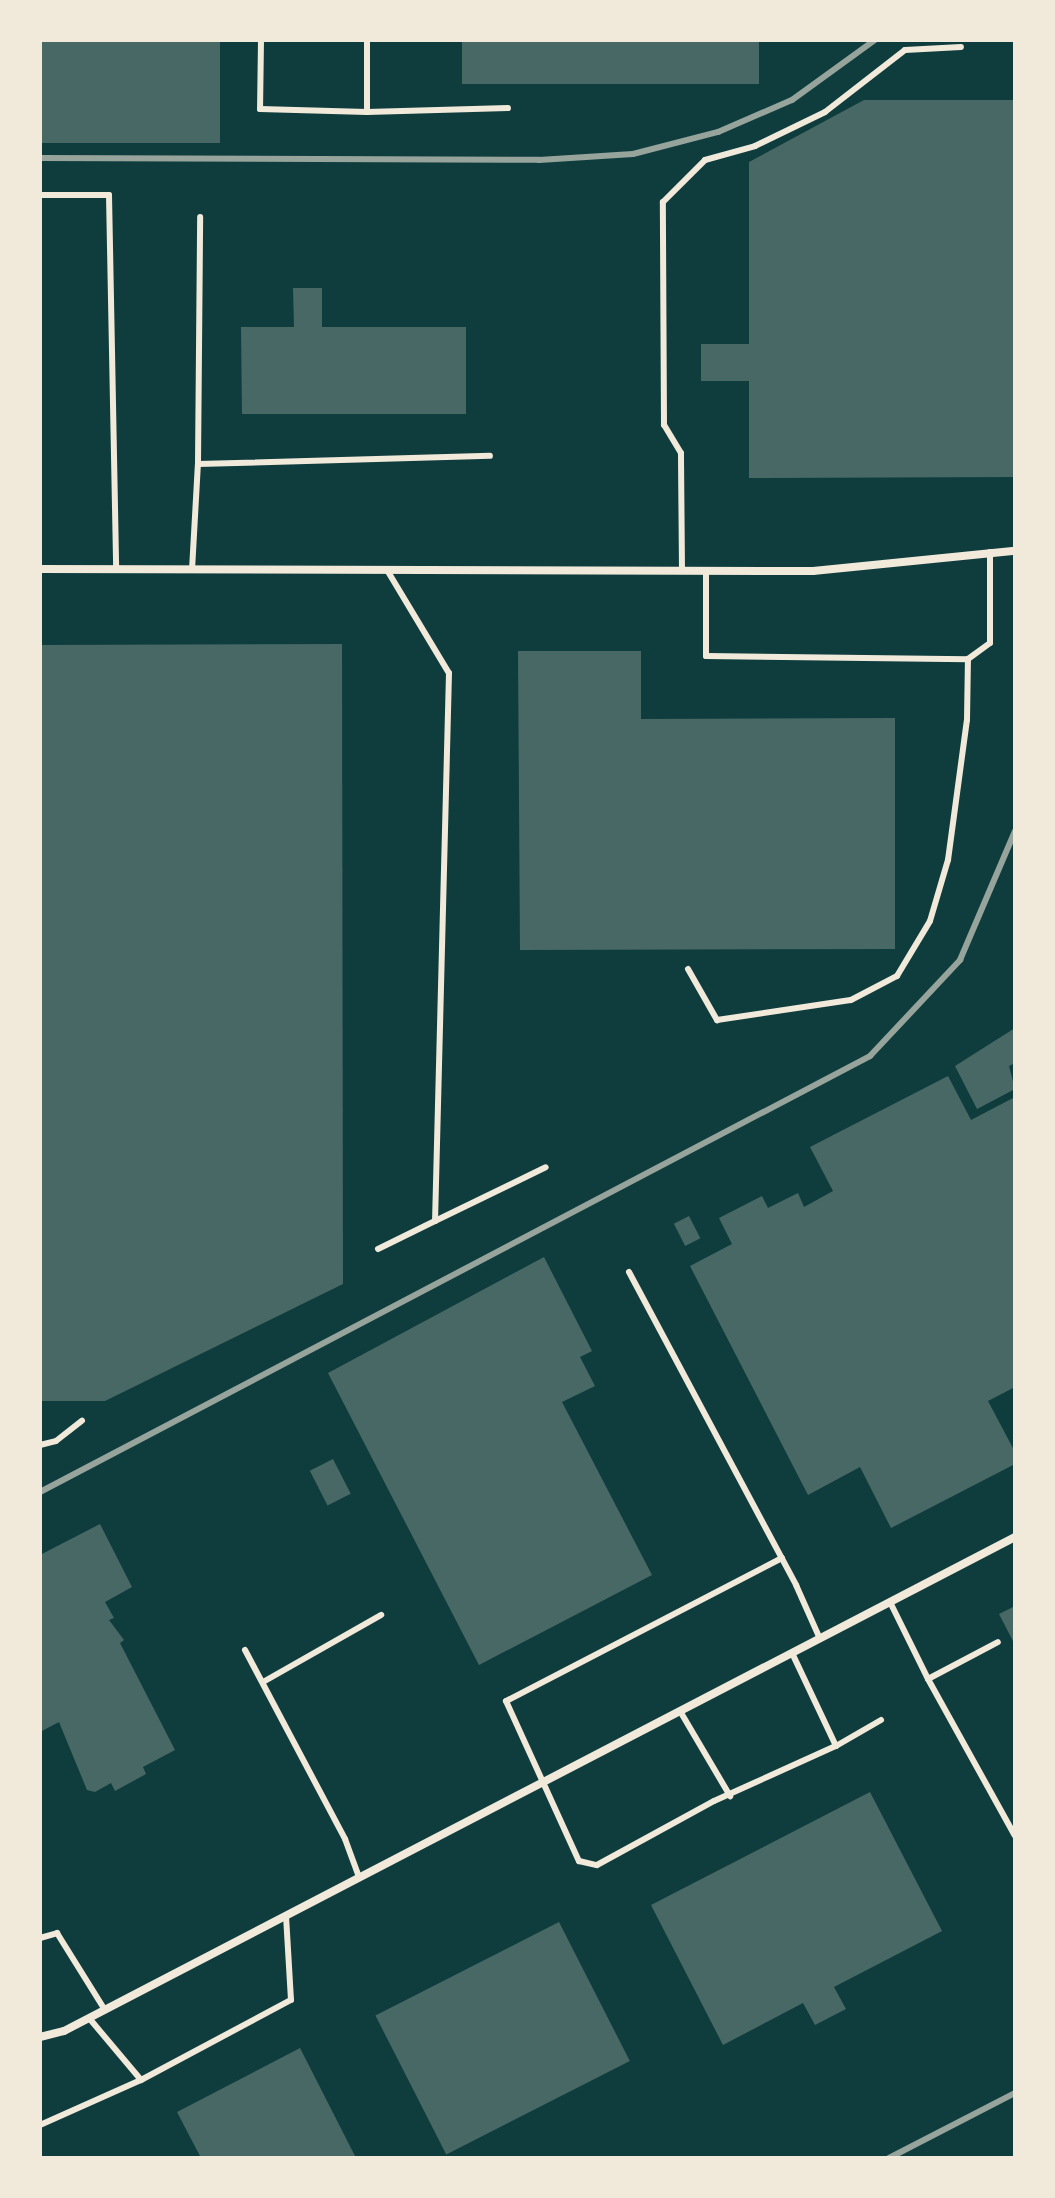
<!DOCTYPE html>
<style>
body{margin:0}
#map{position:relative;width:1055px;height:2198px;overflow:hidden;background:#0f3d3e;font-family:"Roboto Serif",serif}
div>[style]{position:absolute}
.building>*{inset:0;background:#486865;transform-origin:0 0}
.service>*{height:6px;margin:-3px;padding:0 3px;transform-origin:3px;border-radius:3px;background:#f1e9da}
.minor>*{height:8px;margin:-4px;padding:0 4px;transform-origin:4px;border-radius:4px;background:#f1e9da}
.rail>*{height:6px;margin:-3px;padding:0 3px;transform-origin:3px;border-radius:3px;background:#97a49c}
span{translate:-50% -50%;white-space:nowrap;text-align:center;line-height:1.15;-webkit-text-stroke:8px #f1e9da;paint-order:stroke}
.frame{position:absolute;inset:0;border:42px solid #f1e9da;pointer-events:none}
</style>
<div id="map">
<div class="building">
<div style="left:40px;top:40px;width:180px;height:103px"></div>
<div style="left:462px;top:40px;width:297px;height:44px"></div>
<div style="clip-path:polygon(864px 100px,1015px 100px,1015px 477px,749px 478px,749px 381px,701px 381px,701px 344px,749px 344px,749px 162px)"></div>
<div style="clip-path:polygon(293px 288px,322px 288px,322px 327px,466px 327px,466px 414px,242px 414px,241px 327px,294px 327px)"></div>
<div style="clip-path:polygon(342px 644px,343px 1284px,105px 1401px,40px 1401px,40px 645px)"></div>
<div style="clip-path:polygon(518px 651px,641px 651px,641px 719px,895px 718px,895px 949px,520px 950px)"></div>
<div style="clip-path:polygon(1015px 1028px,1015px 1063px,1009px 1066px,1015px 1089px,977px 1109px,955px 1066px)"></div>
<div style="clip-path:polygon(948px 1076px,971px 1120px,1015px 1097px,1015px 1387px,988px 1401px,1015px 1452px,1015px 1464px,891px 1528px,860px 1467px,808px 1495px,690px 1266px,732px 1244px,719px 1218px,762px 1196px,768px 1208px,798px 1193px,804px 1207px,833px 1191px,810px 1147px)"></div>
<div style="left:689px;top:1216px;width:25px;height:17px;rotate:63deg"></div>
<div style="clip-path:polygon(544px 1257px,592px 1351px,580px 1357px,595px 1386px,562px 1402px,652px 1575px,479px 1665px,328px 1373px)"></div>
<div style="left:333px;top:1459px;width:39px;height:26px;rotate:63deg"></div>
<div style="clip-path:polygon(100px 1524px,132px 1587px,105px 1602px,114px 1618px,109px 1620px,124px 1640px,120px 1643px,175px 1750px,143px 1767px,146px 1774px,115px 1791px,111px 1783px,95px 1792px,87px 1790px,59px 1722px,40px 1732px,40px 1555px)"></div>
<div style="clip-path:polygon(1015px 1606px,1015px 1645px,999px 1614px)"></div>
<div style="clip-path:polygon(870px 1792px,942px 1931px,834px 1987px,846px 2009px,815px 2025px,803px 2003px,723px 2045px,651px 1905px)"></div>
<div style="left:559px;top:1922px;width:156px;height:206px;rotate:63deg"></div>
<div style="clip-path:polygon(300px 2048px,356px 2158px,201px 2158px,177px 2112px)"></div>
</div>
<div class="service">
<div style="left:261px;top:40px;width:69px;rotate:90.8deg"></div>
<div style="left:260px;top:109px;width:107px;rotate:1.6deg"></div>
<div style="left:367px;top:40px;width:72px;rotate:90deg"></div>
<div style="left:367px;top:112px;width:141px;rotate:-1.6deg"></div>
<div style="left:40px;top:195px;width:69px"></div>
<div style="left:109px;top:195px;width:374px;rotate:88.9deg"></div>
<div style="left:198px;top:464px;width:247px;rotate:-89.5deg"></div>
<div style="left:192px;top:570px;width:106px;rotate:-86.8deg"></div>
<div style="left:198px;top:464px;width:292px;rotate:-1.6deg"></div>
<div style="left:387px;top:570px;width:120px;rotate:59deg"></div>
<div style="left:449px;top:673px;width:548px;rotate:91.46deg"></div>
<div style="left:435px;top:1221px;width:123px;rotate:-25.9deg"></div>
<div style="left:682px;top:571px;width:118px;rotate:-90.5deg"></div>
<div style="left:681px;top:453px;width:33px;rotate:-121deg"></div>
<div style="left:664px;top:425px;width:223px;rotate:-90.3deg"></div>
<div style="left:663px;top:202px;width:59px;rotate:-45deg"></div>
<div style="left:705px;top:160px;width:52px;rotate:-15.6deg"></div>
<div style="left:755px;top:146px;width:78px;rotate:-25.9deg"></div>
<div style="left:825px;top:112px;width:101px;rotate:-37.8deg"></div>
<div style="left:905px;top:50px;width:56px;rotate:-3.1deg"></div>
<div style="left:706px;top:571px;width:85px;rotate:90deg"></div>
<div style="left:706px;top:656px;width:262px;rotate:0.7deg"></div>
<div style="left:968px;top:659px;width:27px;rotate:-36deg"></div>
<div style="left:990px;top:643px;width:91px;rotate:-90deg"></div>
<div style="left:688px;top:969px;width:59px;rotate:60.4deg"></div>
<div style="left:717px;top:1020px;width:135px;rotate:-8.5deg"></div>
<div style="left:851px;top:1000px;width:52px;rotate:-27.6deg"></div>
<div style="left:897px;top:976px;width:64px;rotate:-59deg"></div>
<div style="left:930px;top:921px;width:64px;rotate:-73.6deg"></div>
<div style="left:948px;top:860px;width:141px;rotate:-82.3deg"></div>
<div style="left:967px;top:720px;width:61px;rotate:-89.1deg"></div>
<div style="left:378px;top:1249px;width:64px;rotate:-26.2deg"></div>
<div style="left:629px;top:1272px;width:355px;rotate:61.9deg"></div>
<div style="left:796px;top:1585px;width:59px;rotate:66deg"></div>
<div style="left:40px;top:1445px;width:16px;rotate:-14deg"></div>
<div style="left:56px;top:1441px;width:33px;rotate:-38deg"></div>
<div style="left:782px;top:1558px;width:311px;rotate:152.6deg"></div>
<div style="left:506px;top:1701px;width:176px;rotate:65.5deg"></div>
<div style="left:579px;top:1861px;width:18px;rotate:13deg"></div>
<div style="left:597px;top:1865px;width:133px;rotate:-28.7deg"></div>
<div style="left:714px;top:1801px;width:134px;rotate:-24.3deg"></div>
<div style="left:836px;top:1746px;width:103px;rotate:-115.3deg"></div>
<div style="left:890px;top:1602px;width:86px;rotate:63.7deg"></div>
<div style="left:928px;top:1679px;width:79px;rotate:-27.9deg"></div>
<div style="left:245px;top:1650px;width:214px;rotate:62.1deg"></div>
<div style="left:345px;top:1839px;width:40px;rotate:69.8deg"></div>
<div style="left:928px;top:1679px;width:179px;rotate:61deg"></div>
<div style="left:263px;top:1682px;width:136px;rotate:-29.6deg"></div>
<div style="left:680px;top:1711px;width:99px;rotate:59.5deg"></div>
<div style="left:836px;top:1746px;width:52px;rotate:-30deg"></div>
<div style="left:40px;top:1938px;width:18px;rotate:-16deg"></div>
<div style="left:57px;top:1933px;width:91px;rotate:58.1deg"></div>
<div style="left:89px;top:2018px;width:81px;rotate:50deg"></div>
<div style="left:141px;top:2080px;width:170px;rotate:-28.1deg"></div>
<div style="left:291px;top:2000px;width:84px;rotate:-93.4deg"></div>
<div style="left:40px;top:2125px;width:111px;rotate:-24deg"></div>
</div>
<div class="minor">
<div style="left:40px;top:569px;width:773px;rotate:0.15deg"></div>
<div style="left:813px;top:571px;width:203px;rotate:-5.7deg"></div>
<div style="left:40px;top:2037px;width:25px;rotate:-14deg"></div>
<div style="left:64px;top:2031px;width:1072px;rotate:-27.45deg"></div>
</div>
<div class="rail">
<div style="left:40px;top:158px;width:499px;rotate:0.2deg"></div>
<div style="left:539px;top:160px;width:94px;rotate:-3.7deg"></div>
<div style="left:633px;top:154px;width:88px;rotate:-14.5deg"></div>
<div style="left:718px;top:132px;width:81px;rotate:-23.4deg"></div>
<div style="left:792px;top:100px;width:102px;rotate:-35.9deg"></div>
<div style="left:40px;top:1492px;width:938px;rotate:-27.71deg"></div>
<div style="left:870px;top:1056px;width:132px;rotate:-46.8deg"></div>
<div style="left:960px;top:960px;width:140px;rotate:-66.9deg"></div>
<div style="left:889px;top:2158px;width:142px;rotate:-27.3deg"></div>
</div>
<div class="frame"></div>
</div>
